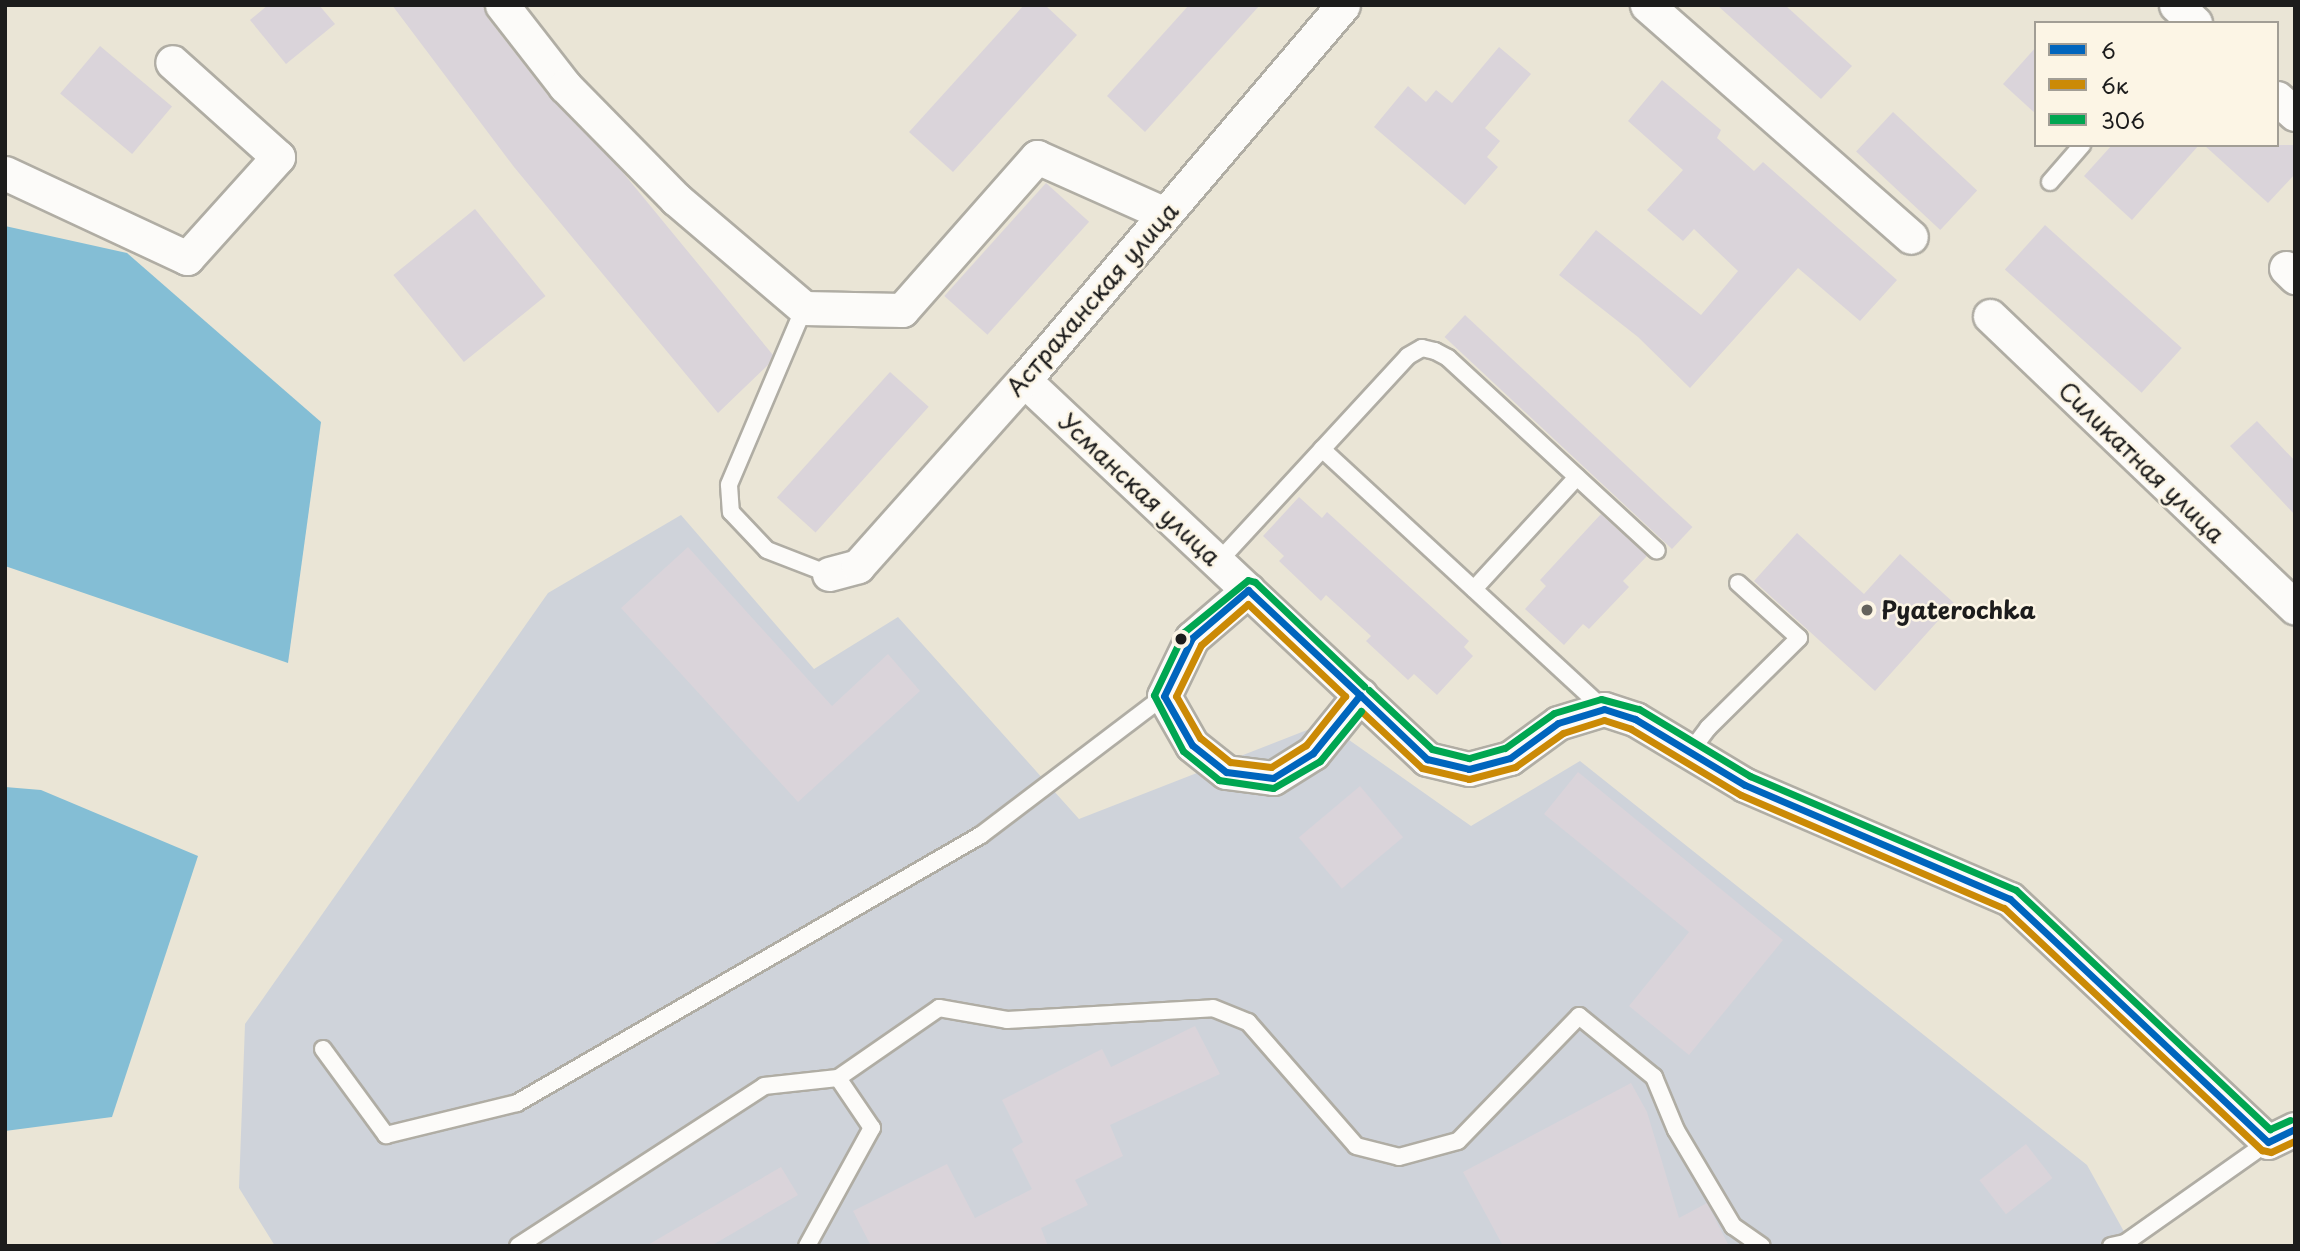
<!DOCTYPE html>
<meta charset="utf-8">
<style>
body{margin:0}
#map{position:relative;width:2300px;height:1251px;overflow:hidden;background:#eae5d6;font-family:"Playpen Sans",sans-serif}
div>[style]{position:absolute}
.industrial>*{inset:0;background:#cfd3da}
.water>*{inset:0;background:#84bed5}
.building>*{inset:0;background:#dad4da;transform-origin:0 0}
.roads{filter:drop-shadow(2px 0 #b0ada4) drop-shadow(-2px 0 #b0ada4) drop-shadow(0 2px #b0ada4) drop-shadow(0 -2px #b0ada4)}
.lane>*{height:16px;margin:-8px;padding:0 8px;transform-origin:8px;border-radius:8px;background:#fcfbf9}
.street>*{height:33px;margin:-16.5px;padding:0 16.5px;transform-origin:16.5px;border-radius:16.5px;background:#fcfbf9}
.bus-1>*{height:7px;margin:-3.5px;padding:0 3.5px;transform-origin:3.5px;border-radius:3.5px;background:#0065bd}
.bus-2>*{height:7px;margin:-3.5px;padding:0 3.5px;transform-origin:3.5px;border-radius:3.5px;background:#cb8a06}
.bus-3>*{height:7px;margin:-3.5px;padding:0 3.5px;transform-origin:3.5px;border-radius:3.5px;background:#00a651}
.dots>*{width:19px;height:19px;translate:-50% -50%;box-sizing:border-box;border:4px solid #fcf5e5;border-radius:50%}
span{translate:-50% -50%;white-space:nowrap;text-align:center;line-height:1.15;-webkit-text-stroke:5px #fcf5e5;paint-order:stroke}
.street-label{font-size:24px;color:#1c1c1c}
.poi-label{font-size:24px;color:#1c1c1c;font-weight:700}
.left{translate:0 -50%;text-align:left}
.frame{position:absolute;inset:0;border:7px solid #1c1c1c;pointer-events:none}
.legend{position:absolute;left:2034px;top:21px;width:245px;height:126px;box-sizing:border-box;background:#fcf5e5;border:2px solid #a29e95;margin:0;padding:9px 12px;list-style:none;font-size:21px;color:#1c1c1c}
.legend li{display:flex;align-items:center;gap:14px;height:35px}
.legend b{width:35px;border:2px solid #a29e95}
</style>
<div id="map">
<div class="industrial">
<div style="clip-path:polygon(681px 515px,814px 669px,898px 617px,1079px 819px,1325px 723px,1471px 826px,1580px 761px,2087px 1165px,2132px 1246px,275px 1246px,239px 1188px,245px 1024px,548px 593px)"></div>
</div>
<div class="water">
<div style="clip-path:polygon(5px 226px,127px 253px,321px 422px,288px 663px,5px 566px)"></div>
<div style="clip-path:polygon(5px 787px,41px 790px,198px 856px,112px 1117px,5px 1131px)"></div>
</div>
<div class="building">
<div style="clip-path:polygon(268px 5px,319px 5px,335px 24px,286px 64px,250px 20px)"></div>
<div style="clip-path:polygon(392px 5px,483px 5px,487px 17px,550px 98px,620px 169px,773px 355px,768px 365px,718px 413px,514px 167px)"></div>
<div style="clip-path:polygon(1024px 5px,1045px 5px,1077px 35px,953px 172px,909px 132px)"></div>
<div style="clip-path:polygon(1189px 5px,1260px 5px,1145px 132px,1107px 96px)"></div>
<div style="clip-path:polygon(1717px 5px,1785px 5px,1852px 66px,1821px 99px)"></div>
<div style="left:100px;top:46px;width:94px;height:62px;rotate:40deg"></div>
<div style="clip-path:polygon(1499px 47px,1531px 74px,1485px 128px,1500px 141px,1487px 157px,1498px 167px,1465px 205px,1374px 127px,1408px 86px,1426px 102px,1436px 90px,1452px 103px)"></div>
<div style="clip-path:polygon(2036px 47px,2036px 114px,2003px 84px)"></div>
<div style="clip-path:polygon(1662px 80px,1721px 130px,1717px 138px,1754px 171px,1763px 162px,1897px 280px,1860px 321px,1798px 268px,1690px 388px,1638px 337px,1559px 275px,1596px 230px,1701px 315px,1738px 271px,1694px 229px,1683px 241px,1647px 210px,1683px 170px,1628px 121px)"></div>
<div style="left:1893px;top:112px;width:115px;height:54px;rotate:43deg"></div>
<div style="clip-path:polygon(2112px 145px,2199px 145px,2132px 220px,2084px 176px)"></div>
<div style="clip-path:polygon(2204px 145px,2295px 145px,2295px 174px,2268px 203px)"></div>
<div style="left:1046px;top:183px;width:58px;height:152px;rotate:42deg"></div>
<div style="left:475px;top:209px;width:112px;height:105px;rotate:51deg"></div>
<div style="left:2045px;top:225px;width:184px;height:60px;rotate:42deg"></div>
<div style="left:1465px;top:315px;width:311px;height:30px;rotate:43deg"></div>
<div style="left:890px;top:372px;width:52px;height:169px;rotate:42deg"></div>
<div style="clip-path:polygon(2257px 421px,2295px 461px,2295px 515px,2230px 446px)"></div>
<div style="clip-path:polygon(1299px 497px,1322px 518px,1327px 512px,1469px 641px,1464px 647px,1473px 656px,1437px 695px,1414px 674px,1408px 680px,1366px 641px,1371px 636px,1326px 595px,1321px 601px,1279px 561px,1284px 556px,1263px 536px)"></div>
<div style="clip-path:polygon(1601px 514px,1647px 556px,1623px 581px,1629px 587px,1589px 629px,1583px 624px,1564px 645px,1525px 609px,1546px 586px,1540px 580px)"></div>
<div style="clip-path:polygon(1797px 533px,1864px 594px,1900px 554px,1954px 603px,1875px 691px,1754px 581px)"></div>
<div style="clip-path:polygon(688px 547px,832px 706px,888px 654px,920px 691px,798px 802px,621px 608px)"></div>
<div style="clip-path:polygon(1578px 772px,1783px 940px,1689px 1055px,1629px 1006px,1689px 932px,1544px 814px)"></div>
<div style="left:1360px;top:786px;width:67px;height:80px;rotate:50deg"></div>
<div style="clip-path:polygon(1195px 1026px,1220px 1074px,1110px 1125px,1123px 1156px,1075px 1180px,1088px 1205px,1041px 1228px,1048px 1246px,871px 1246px,853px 1211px,947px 1164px,975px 1218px,1032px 1189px,1012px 1149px,1023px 1142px,1002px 1100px,1102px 1049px,1111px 1067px)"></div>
<div style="clip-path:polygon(1631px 1083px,1647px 1112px,1679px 1218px,1707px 1203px,1729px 1246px,1503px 1246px,1463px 1172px)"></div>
<div style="left:2026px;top:1144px;width:43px;height:59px;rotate:52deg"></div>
<div style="clip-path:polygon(781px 1167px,798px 1195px,711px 1246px,646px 1246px)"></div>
</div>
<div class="roads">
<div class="lane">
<div style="left:2050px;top:182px;width:49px;rotate:-49.1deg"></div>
<div style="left:804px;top:308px;width:192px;rotate:113deg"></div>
<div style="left:729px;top:485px;width:27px;rotate:86deg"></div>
<div style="left:731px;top:512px;width:52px;rotate:46.5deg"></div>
<div style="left:767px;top:550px;width:66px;rotate:21.2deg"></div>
<div style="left:1322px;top:449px;width:384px;rotate:42.7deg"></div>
<div style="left:1218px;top:562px;width:280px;rotate:-47.3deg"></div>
<div style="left:1408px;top:356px;width:16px;rotate:-30deg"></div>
<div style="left:1422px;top:348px;width:13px;rotate:13deg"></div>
<div style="left:1435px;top:351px;width:15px;rotate:28deg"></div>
<div style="left:1448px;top:358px;width:284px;rotate:42.7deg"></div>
<div style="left:1474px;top:589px;width:152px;rotate:-47.4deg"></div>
<div style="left:1690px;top:752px;width:30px;rotate:-53deg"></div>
<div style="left:1708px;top:728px;width:128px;rotate:-44.7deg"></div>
<div style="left:1799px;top:638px;width:82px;rotate:-138deg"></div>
<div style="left:323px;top:1049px;width:107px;rotate:53.8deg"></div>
<div style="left:386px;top:1135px;width:135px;rotate:-13.7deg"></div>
<div style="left:517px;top:1103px;width:536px;rotate:-30.01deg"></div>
<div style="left:981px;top:835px;width:230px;rotate:-37.2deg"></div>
<div style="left:518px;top:1246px;width:293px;rotate:-33deg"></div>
<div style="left:764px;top:1086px;width:74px;rotate:-6.2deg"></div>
<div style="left:838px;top:1078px;width:123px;rotate:-34.7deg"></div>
<div style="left:939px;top:1008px;width:69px;rotate:10deg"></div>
<div style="left:1007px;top:1020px;width:206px;rotate:-3.3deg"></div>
<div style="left:1213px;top:1008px;width:38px;rotate:22deg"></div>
<div style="left:1248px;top:1022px;width:164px;rotate:48.9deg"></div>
<div style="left:1356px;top:1146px;width:44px;rotate:14.3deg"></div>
<div style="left:1399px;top:1157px;width:61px;rotate:-15.2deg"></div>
<div style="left:1458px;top:1141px;width:174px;rotate:-45.9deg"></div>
<div style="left:1579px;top:1016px;width:97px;rotate:39.1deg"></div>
<div style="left:1654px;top:1077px;width:57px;rotate:67.5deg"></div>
<div style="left:1676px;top:1130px;width:112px;rotate:59.3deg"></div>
<div style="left:1733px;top:1226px;width:35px;rotate:35deg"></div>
<div style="left:807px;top:1246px;width:135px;rotate:-61.2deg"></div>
<div style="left:872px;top:1128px;width:60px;rotate:-124.2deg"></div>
<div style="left:2111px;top:1246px;width:14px;rotate:-12deg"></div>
<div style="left:2125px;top:1243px;width:175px;rotate:-35.2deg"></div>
</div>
<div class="street">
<div style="left:502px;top:5px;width:103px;rotate:52.1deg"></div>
<div style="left:565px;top:86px;width:158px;rotate:45.5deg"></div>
<div style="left:676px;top:199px;width:168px;rotate:40.4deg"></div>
<div style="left:804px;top:308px;width:98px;rotate:1.2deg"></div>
<div style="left:902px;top:310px;width:204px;rotate:-48.6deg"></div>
<div style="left:1037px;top:157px;width:140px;rotate:24deg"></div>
<div style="left:1647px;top:5px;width:351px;rotate:41.3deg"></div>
<div style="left:2176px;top:5px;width:26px;rotate:43deg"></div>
<div style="left:2277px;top:98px;width:24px;rotate:42deg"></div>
<div style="left:5px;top:173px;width:201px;rotate:25deg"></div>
<div style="left:187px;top:258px;width:136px;rotate:-48deg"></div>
<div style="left:278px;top:157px;width:142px;rotate:-138.1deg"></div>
<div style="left:2286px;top:268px;width:13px;rotate:45deg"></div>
<div style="left:1990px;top:316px;width:422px;rotate:43.7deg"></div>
<div style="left:1024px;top:380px;width:553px;rotate:43.24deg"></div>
<div style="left:1427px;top:759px;width:43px;rotate:13.4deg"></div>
<div style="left:1469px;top:769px;width:42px;rotate:-15deg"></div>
<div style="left:1510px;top:758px;width:59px;rotate:-36.1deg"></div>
<div style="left:1558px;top:723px;width:48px;rotate:-16.9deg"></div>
<div style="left:1604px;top:709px;width:33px;rotate:18deg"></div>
<div style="left:1635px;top:719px;width:128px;rotate:31deg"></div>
<div style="left:1745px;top:785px;width:288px;rotate:23.3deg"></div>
<div style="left:2010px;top:899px;width:354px;rotate:43.3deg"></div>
<div style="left:2268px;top:1142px;width:30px;rotate:-26deg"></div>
<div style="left:829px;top:574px;width:30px;rotate:-15deg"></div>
<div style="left:858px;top:566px;width:249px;rotate:-48.3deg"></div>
<div style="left:1024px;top:380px;width:492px;rotate:-49.6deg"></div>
<div style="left:1248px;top:590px;width:74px;rotate:139.4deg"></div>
<div style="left:1192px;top:638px;width:64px;rotate:115.8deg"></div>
<div style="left:1164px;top:696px;width:56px;rotate:60.3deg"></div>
<div style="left:1192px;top:745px;width:43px;rotate:38.5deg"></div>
<div style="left:1226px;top:772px;width:47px;rotate:7.3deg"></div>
<div style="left:1273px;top:778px;width:47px;rotate:-32deg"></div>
<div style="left:1313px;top:753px;width:75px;rotate:-51deg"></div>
</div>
</div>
<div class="bus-1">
<div style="left:1248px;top:590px;width:154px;rotate:43.2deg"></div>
<div style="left:1360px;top:695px;width:75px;rotate:129deg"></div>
<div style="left:1313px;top:753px;width:47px;rotate:148deg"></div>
<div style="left:1273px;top:778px;width:47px;rotate:-172.7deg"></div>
<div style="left:1226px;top:772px;width:43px;rotate:-141.5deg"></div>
<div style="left:1192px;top:745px;width:56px;rotate:-119.7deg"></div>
<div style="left:1164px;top:696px;width:64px;rotate:-64.2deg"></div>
<div style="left:1192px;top:638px;width:74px;rotate:-40.6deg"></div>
<div style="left:1360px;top:695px;width:93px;rotate:43.7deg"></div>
<div style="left:1427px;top:759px;width:43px;rotate:13.4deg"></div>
<div style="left:1469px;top:769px;width:42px;rotate:-15deg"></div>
<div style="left:1510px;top:758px;width:59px;rotate:-36.1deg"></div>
<div style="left:1558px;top:723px;width:48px;rotate:-16.9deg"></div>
<div style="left:1604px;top:709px;width:33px;rotate:18deg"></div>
<div style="left:1635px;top:719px;width:128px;rotate:31deg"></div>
<div style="left:1745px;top:785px;width:288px;rotate:23.3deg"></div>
<div style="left:2010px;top:899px;width:354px;rotate:43.3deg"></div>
<div style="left:2268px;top:1142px;width:30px;rotate:-26deg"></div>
</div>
<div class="bus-2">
<div style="left:1248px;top:604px;width:134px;rotate:43.5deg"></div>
<div style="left:1345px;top:696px;width:63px;rotate:128.5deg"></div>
<div style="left:1306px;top:745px;width:41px;rotate:147.8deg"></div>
<div style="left:1271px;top:767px;width:41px;rotate:-173deg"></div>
<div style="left:1230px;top:762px;width:38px;rotate:-141deg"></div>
<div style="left:1200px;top:738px;width:48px;rotate:-119.7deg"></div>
<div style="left:1176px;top:696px;width:57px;rotate:-63.9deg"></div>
<div style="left:1201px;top:645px;width:62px;rotate:-41.1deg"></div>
<div style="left:1361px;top:711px;width:83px;rotate:43.1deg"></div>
<div style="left:1422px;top:768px;width:48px;rotate:13.2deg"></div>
<div style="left:1469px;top:779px;width:48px;rotate:-14.6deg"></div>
<div style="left:1515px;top:767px;width:59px;rotate:-35.3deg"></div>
<div style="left:1563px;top:733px;width:43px;rotate:-17.6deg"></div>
<div style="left:1604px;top:720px;width:28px;rotate:18deg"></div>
<div style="left:1631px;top:729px;width:128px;rotate:31deg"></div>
<div style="left:1741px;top:795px;width:286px;rotate:23.3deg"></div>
<div style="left:2004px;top:908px;width:354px;rotate:43.2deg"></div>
<div style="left:2262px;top:1150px;width:9px;rotate:13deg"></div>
<div style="left:2271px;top:1152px;width:26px;rotate:-25deg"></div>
</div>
<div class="bus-3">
<div style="left:1369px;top:690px;width:86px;rotate:43.1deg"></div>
<div style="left:1432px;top:749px;width:38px;rotate:14deg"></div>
<div style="left:1469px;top:758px;width:37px;rotate:-16deg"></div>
<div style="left:1505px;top:748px;width:60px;rotate:-35.5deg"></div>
<div style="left:1554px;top:713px;width:49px;rotate:-16.6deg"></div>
<div style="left:1601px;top:699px;width:39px;rotate:15deg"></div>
<div style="left:1639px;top:709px;width:130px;rotate:31.1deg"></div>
<div style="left:1750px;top:776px;width:289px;rotate:23.2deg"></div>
<div style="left:2016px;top:890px;width:349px;rotate:43.3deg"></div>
<div style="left:2270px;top:1129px;width:22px;rotate:-24deg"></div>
<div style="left:1361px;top:711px;width:65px;rotate:129.4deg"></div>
<div style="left:1320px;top:761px;width:54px;rotate:150.1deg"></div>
<div style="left:1273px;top:788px;width:55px;rotate:-171.6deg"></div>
<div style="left:1219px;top:780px;width:46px;rotate:-141.1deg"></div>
<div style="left:1183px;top:751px;width:63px;rotate:-117.4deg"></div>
<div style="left:1154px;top:695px;width:70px;rotate:-64.5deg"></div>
<div style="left:1184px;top:632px;width:82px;rotate:-39.1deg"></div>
<div style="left:1248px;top:580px;width:7px;rotate:16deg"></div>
<div style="left:1255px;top:582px;width:151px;rotate:43.7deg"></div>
</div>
<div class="dots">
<div style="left:1867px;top:610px;background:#64625d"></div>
<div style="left:1181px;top:639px;background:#1c1c1c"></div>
</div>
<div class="street-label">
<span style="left:1092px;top:299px;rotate:-49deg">Астраханская улица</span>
<span style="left:2142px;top:462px;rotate:44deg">Силикатная улица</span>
<span style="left:1140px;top:489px;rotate:43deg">Усманская улица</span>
</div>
<div class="poi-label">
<span class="left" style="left:1881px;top:610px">Pyaterochka</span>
</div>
<div class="frame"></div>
<ul class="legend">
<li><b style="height:9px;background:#0065bd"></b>6</li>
<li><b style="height:9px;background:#cb8a06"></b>6к</li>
<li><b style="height:9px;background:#00a651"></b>306</li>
</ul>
</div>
